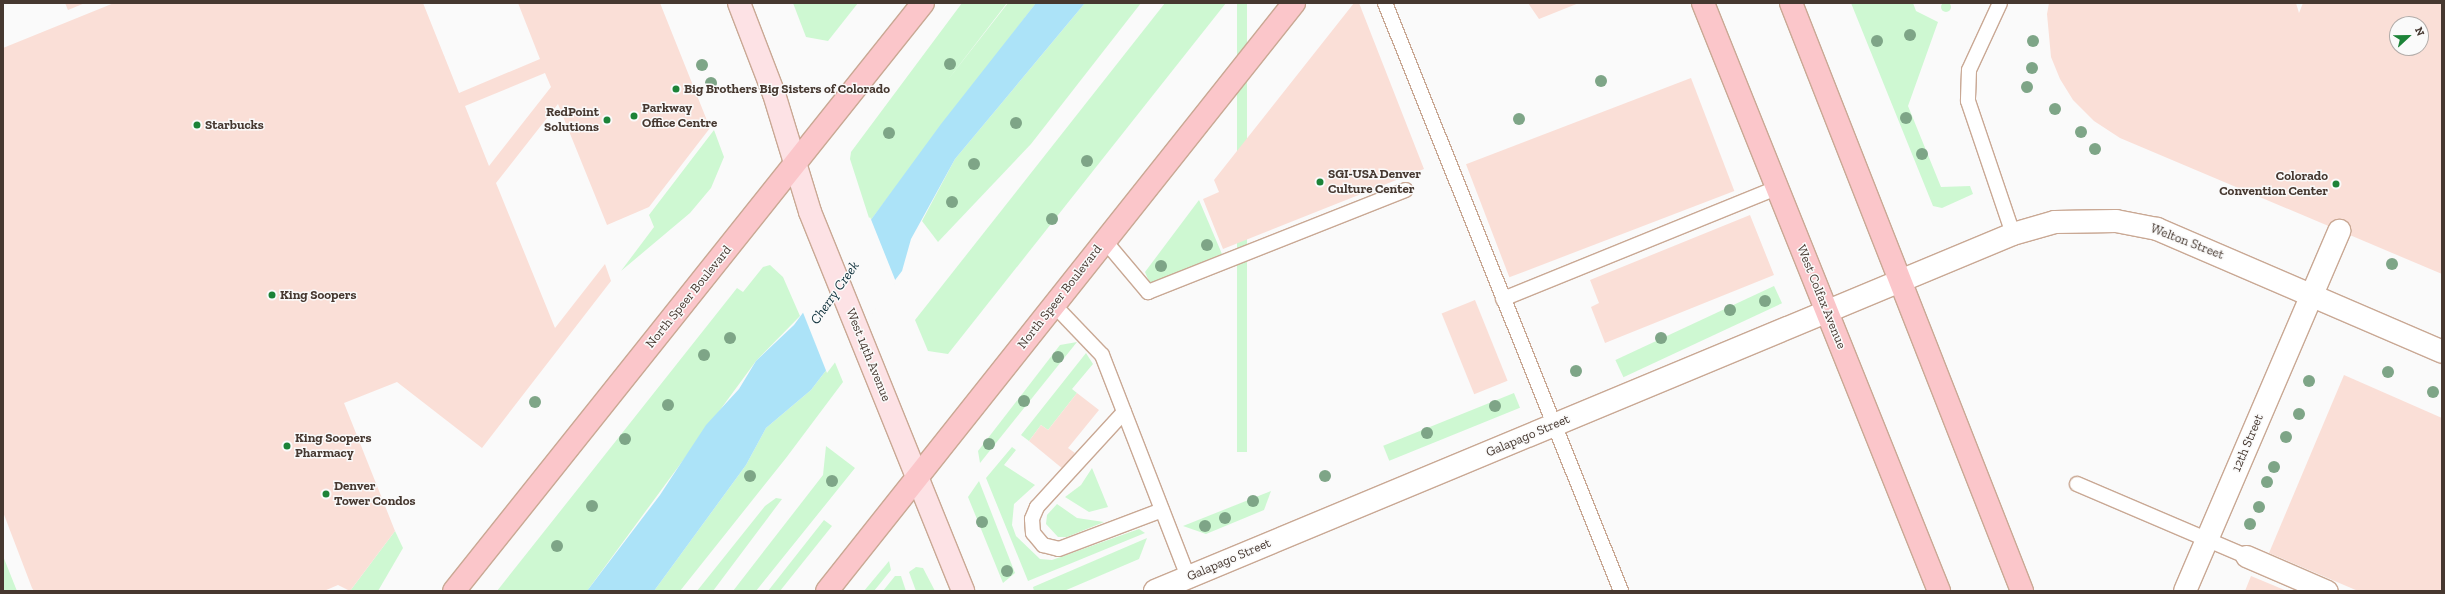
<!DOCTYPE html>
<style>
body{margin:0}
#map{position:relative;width:2445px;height:594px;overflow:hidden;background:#fafafa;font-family:"Zilla Slab",serif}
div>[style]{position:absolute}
.green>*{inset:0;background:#cef8d2;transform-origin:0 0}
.round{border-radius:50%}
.water>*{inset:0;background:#ace3f8}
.pier>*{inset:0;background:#fafafa}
.building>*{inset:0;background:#fadfd7;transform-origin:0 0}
.roads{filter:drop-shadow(1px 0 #c9a894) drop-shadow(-1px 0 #c9a894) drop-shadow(0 1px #c9a894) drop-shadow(0 -1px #c9a894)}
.service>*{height:14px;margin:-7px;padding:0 7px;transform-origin:7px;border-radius:7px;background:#fff}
.pedestrian>*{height:21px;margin:-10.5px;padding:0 10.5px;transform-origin:10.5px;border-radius:10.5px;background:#fff}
.minor>*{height:22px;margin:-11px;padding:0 11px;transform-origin:11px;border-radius:11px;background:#fff}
.tertiary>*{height:22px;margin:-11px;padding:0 11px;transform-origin:11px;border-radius:11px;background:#fff}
.secondary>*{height:22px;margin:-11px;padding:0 11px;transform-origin:11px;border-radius:11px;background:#fde2e5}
.primary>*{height:22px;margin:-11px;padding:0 11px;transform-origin:11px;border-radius:11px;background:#fbc6ca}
.trees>*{width:12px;height:12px;margin:-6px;border-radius:50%;background:#7ea587}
.dots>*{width:11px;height:11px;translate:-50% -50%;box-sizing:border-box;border:2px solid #fafafa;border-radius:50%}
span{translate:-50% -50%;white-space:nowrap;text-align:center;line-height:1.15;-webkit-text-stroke:3px #fafafa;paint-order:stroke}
.poi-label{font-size:13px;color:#463830;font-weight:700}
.left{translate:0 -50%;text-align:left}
.right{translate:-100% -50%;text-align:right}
.street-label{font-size:13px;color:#463830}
.water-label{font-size:14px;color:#0d2f3a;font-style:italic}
.frame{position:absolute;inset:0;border:4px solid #463830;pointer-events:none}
.north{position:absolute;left:2389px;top:16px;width:40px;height:40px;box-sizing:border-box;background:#fafafa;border:1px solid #b2aca9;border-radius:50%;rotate:68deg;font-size:11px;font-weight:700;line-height:16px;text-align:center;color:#463830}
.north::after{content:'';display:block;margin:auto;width:14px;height:18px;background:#1c8338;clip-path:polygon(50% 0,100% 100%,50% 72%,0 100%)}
</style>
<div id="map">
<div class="green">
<div class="round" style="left:1941px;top:2px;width:10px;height:10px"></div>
<div style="clip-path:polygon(793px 3px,858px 3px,828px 41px,806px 37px)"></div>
<div style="clip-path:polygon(962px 3px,1007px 3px,947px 81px,1008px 3px,1036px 3px,870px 221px,850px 159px,851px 152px)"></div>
<div style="clip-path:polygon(1085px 3px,1141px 3px,1031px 144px,938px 242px,922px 221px,955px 159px)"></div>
<div style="clip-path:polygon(1165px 3px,1226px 3px,948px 354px,928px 351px,915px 320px)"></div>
<div style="left:1237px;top:3px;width:10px;height:449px"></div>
<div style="clip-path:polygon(1851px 3px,1913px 3px,1916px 11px,1938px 22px,1908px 106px,1941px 187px,1970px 186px,1973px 194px,1942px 208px,1933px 206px)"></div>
<div style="clip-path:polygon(714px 130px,724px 157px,711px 188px,690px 213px,621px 271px,654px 227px,649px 215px)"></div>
<div style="clip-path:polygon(1199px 200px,1222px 254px,1150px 284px,1145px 272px)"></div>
<div style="clip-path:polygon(770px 265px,783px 277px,800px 316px,756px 361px,587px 591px,497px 591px,737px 288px,743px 292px,763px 267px)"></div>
<div style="left:1774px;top:286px;width:19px;height:175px;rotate:65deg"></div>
<div style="clip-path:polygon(1077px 342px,980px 463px,978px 451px,1060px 345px)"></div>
<div style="clip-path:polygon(1086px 353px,1093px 364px,1072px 389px,1077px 393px,1048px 430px,1041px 425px,1029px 441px,1021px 435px)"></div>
<div style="clip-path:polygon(834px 360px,843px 382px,786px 458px,680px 591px,654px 591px,746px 465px,766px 428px,811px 390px)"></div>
<div style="left:1514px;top:393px;width:16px;height:141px;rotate:68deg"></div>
<div style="clip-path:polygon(826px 446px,855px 468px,756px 591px,733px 591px,823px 475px)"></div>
<div style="clip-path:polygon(1012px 447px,1016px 450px,1004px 465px,1035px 485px,1014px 504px,1012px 525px,1016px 536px,1040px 559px,1052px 560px,1139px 529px,1145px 533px,1028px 581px,986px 478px)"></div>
<div style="clip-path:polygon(1092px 468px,1108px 507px,1089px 512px,1065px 497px,1081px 485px)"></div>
<div style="clip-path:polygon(979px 481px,1015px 573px,1003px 583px,968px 497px)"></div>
<div style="clip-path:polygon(1271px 491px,1264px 510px,1206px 534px,1183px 526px)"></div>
<div style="clip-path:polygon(776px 498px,782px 499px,713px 591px,697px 591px,765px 506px)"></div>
<div style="clip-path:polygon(1057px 504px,1077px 518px,1104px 522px,1067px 537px,1058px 537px,1046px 524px,1047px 515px)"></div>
<div style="clip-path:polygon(824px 520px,832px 526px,780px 591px,768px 591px)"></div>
<div style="clip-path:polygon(395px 531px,403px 548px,378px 591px,350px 591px)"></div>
<div style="clip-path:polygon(1147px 538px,1139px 559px,1064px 591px,1034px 591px,1033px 587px)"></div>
<div style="clip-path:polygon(3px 556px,17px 591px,3px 591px)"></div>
<div style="clip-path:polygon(889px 561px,891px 570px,874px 591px,864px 591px)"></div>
<div style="clip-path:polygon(916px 567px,923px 568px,935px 591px,916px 591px,909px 572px)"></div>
<div style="clip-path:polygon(895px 576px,901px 576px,906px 591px,883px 591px)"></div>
</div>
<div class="water">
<div style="clip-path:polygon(1036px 3px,1085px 3px,955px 159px,911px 239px,902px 271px,811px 390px,766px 428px,746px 465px,654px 591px,587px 591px,660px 495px,706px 425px,739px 389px,756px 361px,794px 325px,941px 124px)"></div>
</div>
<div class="pier">
<div style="clip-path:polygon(870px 217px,896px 282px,827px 373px,802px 310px)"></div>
</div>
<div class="building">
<div style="clip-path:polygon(65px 3px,85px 3px,68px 10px)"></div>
<div style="clip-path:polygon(evenodd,114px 3px,423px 3px,459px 93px,540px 59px,518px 3px,660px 3px,710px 128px,649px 207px,607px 225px,558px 104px,496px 183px,555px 328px,605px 264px,611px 281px,482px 448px,397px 382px,344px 403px,395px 531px,350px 591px,338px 585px,324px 591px,34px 591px,32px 588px,3px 512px,3px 48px,114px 3px,545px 73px,551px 87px,489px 166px,465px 106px,545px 73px)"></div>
<div style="clip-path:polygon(1354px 3px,1359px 3px,1424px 169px,1223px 249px,1203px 199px,1219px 192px,1214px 180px)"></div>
<div style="clip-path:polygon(1528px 3px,1579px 3px,1539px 19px)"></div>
<div style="clip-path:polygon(evenodd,2049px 3px,2296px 3px,2299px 13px,2303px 3px,2442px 3px,2442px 274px,2120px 138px,2094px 121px,2073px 100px,2060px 79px,2051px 57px,2047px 14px,2049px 3px,2397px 24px,2421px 24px,2421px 48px,2397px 48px,2397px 24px)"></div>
<div style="left:1691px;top:78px;width:121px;height:241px;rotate:69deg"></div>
<div style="clip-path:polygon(1750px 215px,1774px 275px,1605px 343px,1591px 307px,1599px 303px,1590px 280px)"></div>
<div style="left:1475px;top:300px;width:87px;height:36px;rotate:68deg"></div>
<div style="clip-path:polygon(2344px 375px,2442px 418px,2442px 591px,2358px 591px,2269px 553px)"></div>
<div style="clip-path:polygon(1077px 393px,1099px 410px,1068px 448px,1075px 453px,1063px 469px,1029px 441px,1041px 425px,1048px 430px)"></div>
<div style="clip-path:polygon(2251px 576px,2287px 591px,2245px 591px)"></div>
</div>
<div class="roads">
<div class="service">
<div style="left:1385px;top:3px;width:634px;rotate:68.13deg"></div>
<div style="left:2000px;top:3px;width:74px;rotate:114.8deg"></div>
<div style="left:1969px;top:70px;width:31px;rotate:92deg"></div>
<div style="left:1968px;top:101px;width:140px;rotate:71.3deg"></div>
<div style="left:1105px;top:241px;width:67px;rotate:49.9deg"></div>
<div style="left:1148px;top:292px;width:277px;rotate:-21.6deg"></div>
<div style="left:1503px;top:299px;width:296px;rotate:-22.1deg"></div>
<div style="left:1054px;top:305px;width:69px;rotate:46.2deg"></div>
<div style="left:1102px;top:355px;width:238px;rotate:68.8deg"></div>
<div style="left:1124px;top:412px;width:129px;rotate:132.5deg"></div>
<div style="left:1037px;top:507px;width:13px;rotate:113deg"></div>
<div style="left:1032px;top:519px;width:14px;rotate:86deg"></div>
<div style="left:1033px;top:533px;width:16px;rotate:50deg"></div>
<div style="left:1043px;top:545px;width:16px;rotate:14deg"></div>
<div style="left:1059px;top:549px;width:110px;rotate:-20.7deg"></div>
<div style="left:2077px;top:484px;width:184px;rotate:23.1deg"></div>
</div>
<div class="pedestrian">
<div style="left:2246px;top:556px;width:88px;rotate:23.4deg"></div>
</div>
<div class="minor">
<div style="left:2185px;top:591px;width:392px;rotate:-66.8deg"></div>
</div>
<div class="tertiary">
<div style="left:1155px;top:591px;width:929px;rotate:-22.59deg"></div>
<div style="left:2013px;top:234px;width:44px;rotate:-15.9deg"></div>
<div style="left:2055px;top:222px;width:61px;rotate:-0.9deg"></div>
<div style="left:2116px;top:221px;width:42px;rotate:11deg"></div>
<div style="left:2157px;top:229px;width:310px;rotate:23.3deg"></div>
</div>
<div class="secondary">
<div style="left:739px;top:3px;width:97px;rotate:69deg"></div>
<div style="left:774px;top:94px;width:123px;rotate:73deg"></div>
<div style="left:810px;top:212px;width:409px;rotate:68deg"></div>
</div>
<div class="primary">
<div style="left:1703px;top:3px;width:634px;rotate:68.13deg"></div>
<div style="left:1791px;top:3px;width:632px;rotate:68.55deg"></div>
<div style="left:454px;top:591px;width:752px;rotate:-51.42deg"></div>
<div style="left:827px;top:591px;width:751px;rotate:-51.54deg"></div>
</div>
</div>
<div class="trees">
<div style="left:1910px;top:35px"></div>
<div style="left:1877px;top:41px"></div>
<div style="left:2033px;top:41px"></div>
<div style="left:950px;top:64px"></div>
<div style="left:702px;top:65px"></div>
<div style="left:2032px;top:68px"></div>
<div style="left:1601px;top:81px"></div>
<div style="left:711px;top:83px"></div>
<div style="left:2027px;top:87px"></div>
<div style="left:2055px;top:109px"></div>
<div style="left:1906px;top:118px"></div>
<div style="left:1519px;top:119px"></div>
<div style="left:1016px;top:123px"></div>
<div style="left:2081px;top:132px"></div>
<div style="left:889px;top:133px"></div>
<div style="left:2095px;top:149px"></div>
<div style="left:1922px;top:154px"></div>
<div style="left:1087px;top:161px"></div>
<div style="left:974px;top:164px"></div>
<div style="left:952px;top:202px"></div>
<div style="left:1052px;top:219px"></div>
<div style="left:1207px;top:245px"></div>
<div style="left:2392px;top:264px"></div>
<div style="left:1161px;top:266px"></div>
<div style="left:1765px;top:301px"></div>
<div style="left:1730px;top:310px"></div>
<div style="left:730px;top:338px"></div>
<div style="left:1661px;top:338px"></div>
<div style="left:704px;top:355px"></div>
<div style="left:1058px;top:357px"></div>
<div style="left:1576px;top:371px"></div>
<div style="left:2388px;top:372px"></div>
<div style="left:2309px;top:381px"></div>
<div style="left:2433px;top:392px"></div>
<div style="left:1024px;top:401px"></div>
<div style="left:535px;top:402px"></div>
<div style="left:668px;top:405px"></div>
<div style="left:1495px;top:406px"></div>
<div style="left:2299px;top:414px"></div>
<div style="left:1427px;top:433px"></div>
<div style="left:2286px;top:437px"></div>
<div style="left:625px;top:439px"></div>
<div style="left:989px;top:444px"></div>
<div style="left:2274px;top:467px"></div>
<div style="left:750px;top:476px"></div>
<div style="left:1325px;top:476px"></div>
<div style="left:832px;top:481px"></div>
<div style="left:2267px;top:482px"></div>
<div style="left:1253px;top:501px"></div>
<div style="left:592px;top:506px"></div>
<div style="left:2259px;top:507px"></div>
<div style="left:1225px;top:518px"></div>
<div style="left:982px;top:522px"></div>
<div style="left:2250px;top:524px"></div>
<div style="left:1205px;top:526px"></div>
<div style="left:557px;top:546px"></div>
<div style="left:1007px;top:571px"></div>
</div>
<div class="dots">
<div style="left:676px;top:89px;background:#1c8338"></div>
<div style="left:634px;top:116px;background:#1c8338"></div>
<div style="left:607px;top:120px;background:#1c8338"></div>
<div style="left:197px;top:125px;background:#1c8338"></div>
<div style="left:1320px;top:182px;background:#1c8338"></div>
<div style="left:2336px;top:184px;background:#1c8338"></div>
<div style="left:272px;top:295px;background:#1c8338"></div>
<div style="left:287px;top:446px;background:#1c8338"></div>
<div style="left:326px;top:494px;background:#1c8338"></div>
</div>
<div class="poi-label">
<span class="left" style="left:684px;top:89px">Big Brothers Big Sisters of Colorado</span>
<span class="left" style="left:642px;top:116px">Parkway<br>Office Centre</span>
<span class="right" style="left:599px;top:120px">RedPoint<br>Solutions</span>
<span class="left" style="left:205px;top:125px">Starbucks</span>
<span class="left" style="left:1328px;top:182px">SGI-USA Denver<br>Culture Center</span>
<span class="right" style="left:2328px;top:184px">Colorado<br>Convention Center</span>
<span class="left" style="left:280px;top:295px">King Soopers</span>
<span class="left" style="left:295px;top:446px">King Soopers<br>Pharmacy</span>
<span class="left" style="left:334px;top:494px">Denver<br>Tower Condos</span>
</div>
<div class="street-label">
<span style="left:2187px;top:242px;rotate:21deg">Welton Street</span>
<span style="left:689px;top:297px;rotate:-51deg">North Speer Boulevard</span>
<span style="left:1060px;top:297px;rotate:-52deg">North Speer Boulevard</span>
<span style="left:1821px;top:297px;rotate:68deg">West Colfax Avenue</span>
<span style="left:868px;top:355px;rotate:68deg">West 14th Avenue</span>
<span style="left:1528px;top:436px;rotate:-23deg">Galapago Street</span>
<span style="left:2248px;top:443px;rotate:-67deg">12th Street</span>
<span style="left:1229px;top:560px;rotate:-23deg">Galapago Street</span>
</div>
<div class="water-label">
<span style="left:835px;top:293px;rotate:-55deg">Cherry Creek</span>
</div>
<div class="frame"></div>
<div class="north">N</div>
</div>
